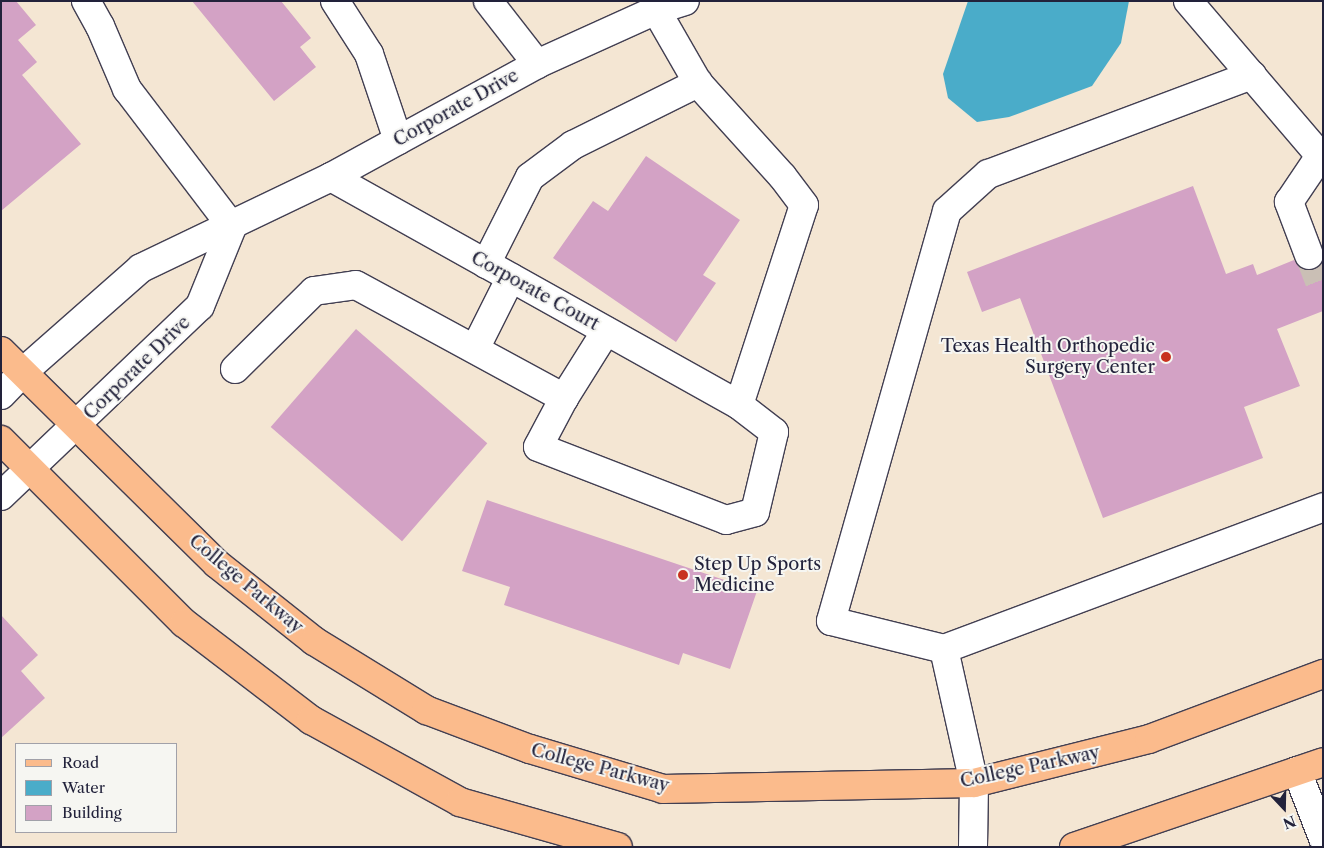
<!DOCTYPE html>
<style>
body{margin:0}
#map{position:relative;width:1324px;height:848px;overflow:hidden;background:#f4e6d3;font-family:"Libre Caslon Text",serif}
div>[style]{position:absolute}
.water>*{inset:0;background:#4aacc9}
.building>*{inset:0;background:#d3a2c5;transform-origin:0 0}
.minor-tunnel>*{height:28px;margin-top:-14px;transform-origin:0;background:repeating-linear-gradient(90deg,#cabfb5 0 28px,transparent 0 42px)}
.roads{filter:drop-shadow(1px 0 #423f52) drop-shadow(-1px 0 #423f52) drop-shadow(0 1px #423f52) drop-shadow(0 -1px #423f52)}
.minor>*{height:28px;margin:-14px;padding:0 14px;transform-origin:14px;border-radius:14px;background:#fff}
.major>*{height:28px;margin:-14px;padding:0 14px;transform-origin:14px;border-radius:14px;background:#fbbb8c}
.dots>*{width:14px;height:14px;translate:-50% -50%;box-sizing:border-box;border:2px solid #f6f6f2;border-radius:50%}
span{translate:-50% -50%;white-space:nowrap;text-align:center;line-height:1.15;-webkit-text-stroke:4px #f6f6f2;paint-order:stroke}
.street-label{font-size:18px;color:#22223b}
.poi-label{font-size:18px;color:#22223b}
.right{translate:-100% -50%;text-align:right}
.left{translate:0 -50%;text-align:left}
.frame{position:absolute;inset:0;border:2px solid #22223b;pointer-events:none}
.legend{position:absolute;left:15px;top:743px;width:162px;height:90px;box-sizing:border-box;background:#f6f6f2;border:1px solid #a1a1a9;margin:0;padding:6px 9px;list-style:none;font-size:15px;color:#22223b}
.legend li{display:flex;align-items:center;gap:10px;height:25px}
.legend b{width:25px;border:1px solid #a1a1a9}
.north{position:absolute;left:1259px;top:783px;width:50px;height:50px;-webkit-text-stroke:4px #f6f6f2;paint-order:stroke;rotate:159deg;font-size:14px;font-weight:700;line-height:20px;text-align:center;color:#22223b}
.north::after{content:'';display:block;margin:auto;width:18px;height:22px;background:#22223b;clip-path:polygon(50% 0,100% 100%,50% 72%,0 100%)}
</style>
<div id="map">
<div class="water">
<div style="clip-path:polygon(968px 1px,1129px 1px,1121px 43px,1092px 86px,1009px 117px,977px 122px,948px 98px,943px 74px)"></div>
</div>
<div class="building">
<div style="clip-path:polygon(1px 1px,16px 1px,36px 25px,18px 40px,37px 62px,22px 75px,81px 144px,1px 211px)"></div>
<div style="clip-path:polygon(192px 1px,281px 1px,311px 38px,300px 47px,316px 67px,274px 101px)"></div>
<div style="clip-path:polygon(646px 156px,740px 220px,703px 275px,716px 283px,676px 342px,553px 258px,593px 201px,608px 211px)"></div>
<div style="clip-path:polygon(1193px 186px,1226px 274px,1253px 264px,1257px 275px,1294px 260px,1300px 267px,1314px 270px,1323px 261px,1323px 311px,1277px 329px,1300px 386px,1244px 407px,1263px 458px,1103px 518px,1020px 298px,982px 312px,967px 272px)"></div>
<div style="left:356px;top:329px;width:174px;height:130px;rotate:41deg"></div>
<div style="clip-path:polygon(487px 500px,757px 591px,730px 669px,683px 653px,679px 665px,504px 605px,510px 587px,462px 571px)"></div>
<div style="clip-path:polygon(1px 615px,38px 655px,21px 671px,45px 698px,1px 738px)"></div>
</div>
<div class="minor-tunnel">
<div style="left:1309px;top:255px;width:39px;rotate:69deg"></div>
</div>
<div class="roads">
<div class="minor">
<div style="left:86px;top:1px;width:29px;rotate:61deg"></div>
<div style="left:100px;top:26px;width:69px;rotate:66.8deg"></div>
<div style="left:127px;top:89px;width:173px;rotate:52.7deg"></div>
<div style="left:335px;top:1px;width:63px;rotate:57.3deg"></div>
<div style="left:369px;top:54px;width:91px;rotate:71.4deg"></div>
<div style="left:488px;top:1px;width:80px;rotate:52.1deg"></div>
<div style="left:1188px;top:1px;width:208px;rotate:49.5deg"></div>
<div style="left:1252px;top:75px;width:282px;rotate:159.4deg"></div>
<div style="left:988px;top:174px;width:55px;rotate:137.9deg"></div>
<div style="left:947px;top:211px;width:426px;rotate:105.8deg"></div>
<div style="left:831px;top:621px;width:116px;rotate:13.9deg"></div>
<div style="left:944px;top:649px;width:405px;rotate:-20.5deg"></div>
<div style="left:331px;top:177px;width:467px;rotate:29.2deg"></div>
<div style="left:1309px;top:255px;width:57px;rotate:-110.7deg"></div>
<div style="left:1289px;top:202px;width:55px;rotate:-56deg"></div>
<div style="left:486px;top:264px;width:97px;rotate:-63.2deg"></div>
<div style="left:530px;top:177px;width:54px;rotate:-36.7deg"></div>
<div style="left:573px;top:145px;width:140px;rotate:-26.4deg"></div>
<div style="left:475px;top:349px;width:80px;rotate:-63.4deg"></div>
<div style="left:235px;top:369px;width:111px;rotate:-44.6deg"></div>
<div style="left:314px;top:291px;width:42px;rotate:-8.1deg"></div>
<div style="left:356px;top:285px;width:237px;rotate:28.5deg"></div>
<div style="left:564px;top:398px;width:55px;rotate:118deg"></div>
<div style="left:538px;top:447px;width:202px;rotate:21.2deg"></div>
<div style="left:726px;top:520px;width:30px;rotate:-15deg"></div>
<div style="left:755px;top:512px;width:82px;rotate:-76.6deg"></div>
<div style="left:774px;top:432px;width:44px;rotate:-142.4deg"></div>
<div style="left:739px;top:405px;width:210px;rotate:-72deg"></div>
<div style="left:804px;top:205px;width:36px;rotate:-127deg"></div>
<div style="left:782px;top:176px;width:125px;rotate:-132.1deg"></div>
<div style="left:698px;top:83px;width:84px;rotate:-119.9deg"></div>
<div style="left:1px;top:395px;width:32px;rotate:-46deg"></div>
<div style="left:23px;top:372px;width:157px;rotate:-41.4deg"></div>
<div style="left:141px;top:268px;width:211px;rotate:-25.6deg"></div>
<div style="left:331px;top:177px;width:235px;rotate:-28.7deg"></div>
<div style="left:537px;top:64px;width:131px;rotate:-24.4deg"></div>
<div style="left:656px;top:10px;width:30px;rotate:-17deg"></div>
<div style="left:564px;top:398px;width:79px;rotate:-57.9deg"></div>
<div style="left:1px;top:496px;width:275px;rotate:-43.7deg"></div>
<div style="left:200px;top:306px;width:85px;rotate:-67.9deg"></div>
<div style="left:944px;top:649px;width:137px;rotate:77.4deg"></div>
<div style="left:974px;top:783px;width:64px;rotate:90.9deg"></div>
<div style="left:1297px;top:771px;width:72px;rotate:68.8deg"></div>
</div>
<div class="major">
<div style="left:1px;top:351px;width:303px;rotate:44.6deg"></div>
<div style="left:217px;top:564px;width:124px;rotate:38.4deg"></div>
<div style="left:314px;top:641px;width:132px;rotate:31.6deg"></div>
<div style="left:426px;top:710px;width:111px;rotate:20.6deg"></div>
<div style="left:530px;top:749px;width:139px;rotate:16.7deg"></div>
<div style="left:663px;top:789px;width:311px;rotate:-1.1deg"></div>
<div style="left:974px;top:783px;width:180px;rotate:-14.1deg"></div>
<div style="left:1149px;top:739px;width:186px;rotate:-20.5deg"></div>
<div style="left:1px;top:440px;width:259px;rotate:45deg"></div>
<div style="left:184px;top:623px;width:160px;rotate:37.4deg"></div>
<div style="left:311px;top:720px;width:170px;rotate:28.8deg"></div>
<div style="left:460px;top:802px;width:164px;rotate:15.9deg"></div>
<div style="left:1074px;top:847px;width:263px;rotate:-18.8deg"></div>
</div>
</div>
<div class="dots">
<div style="left:1166px;top:357px;background:#c8321e"></div>
<div style="left:683px;top:575px;background:#c8321e"></div>
</div>
<div class="street-label">
<span style="left:456px;top:108px;rotate:-29deg">Corporate Drive</span>
<span style="left:535px;top:291px;rotate:29deg">Corporate Court</span>
<span style="left:137px;top:368px;rotate:-44deg">Corporate Drive</span>
<span style="left:246px;top:584px;rotate:40deg">College Parkway</span>
<span style="left:1030px;top:767px;rotate:-12deg">College Parkway</span>
<span style="left:600px;top:768px;rotate:15deg">College Parkway</span>
</div>
<div class="poi-label">
<span class="right" style="left:1155px;top:357px">Texas Health Orthopedic<br>Surgery Center</span>
<span class="left" style="left:694px;top:575px">Step Up Sports<br>Medicine</span>
</div>
<div class="frame"></div>
<ul class="legend">
<li><b style="height:6px;background:#fbbb8c"></b>Road</li>
<li><b style="height:14px;background:#4aacc9"></b>Water</li>
<li><b style="height:14px;background:#d3a2c5"></b>Building</li>
</ul>
<div class="north">N</div>
</div>
